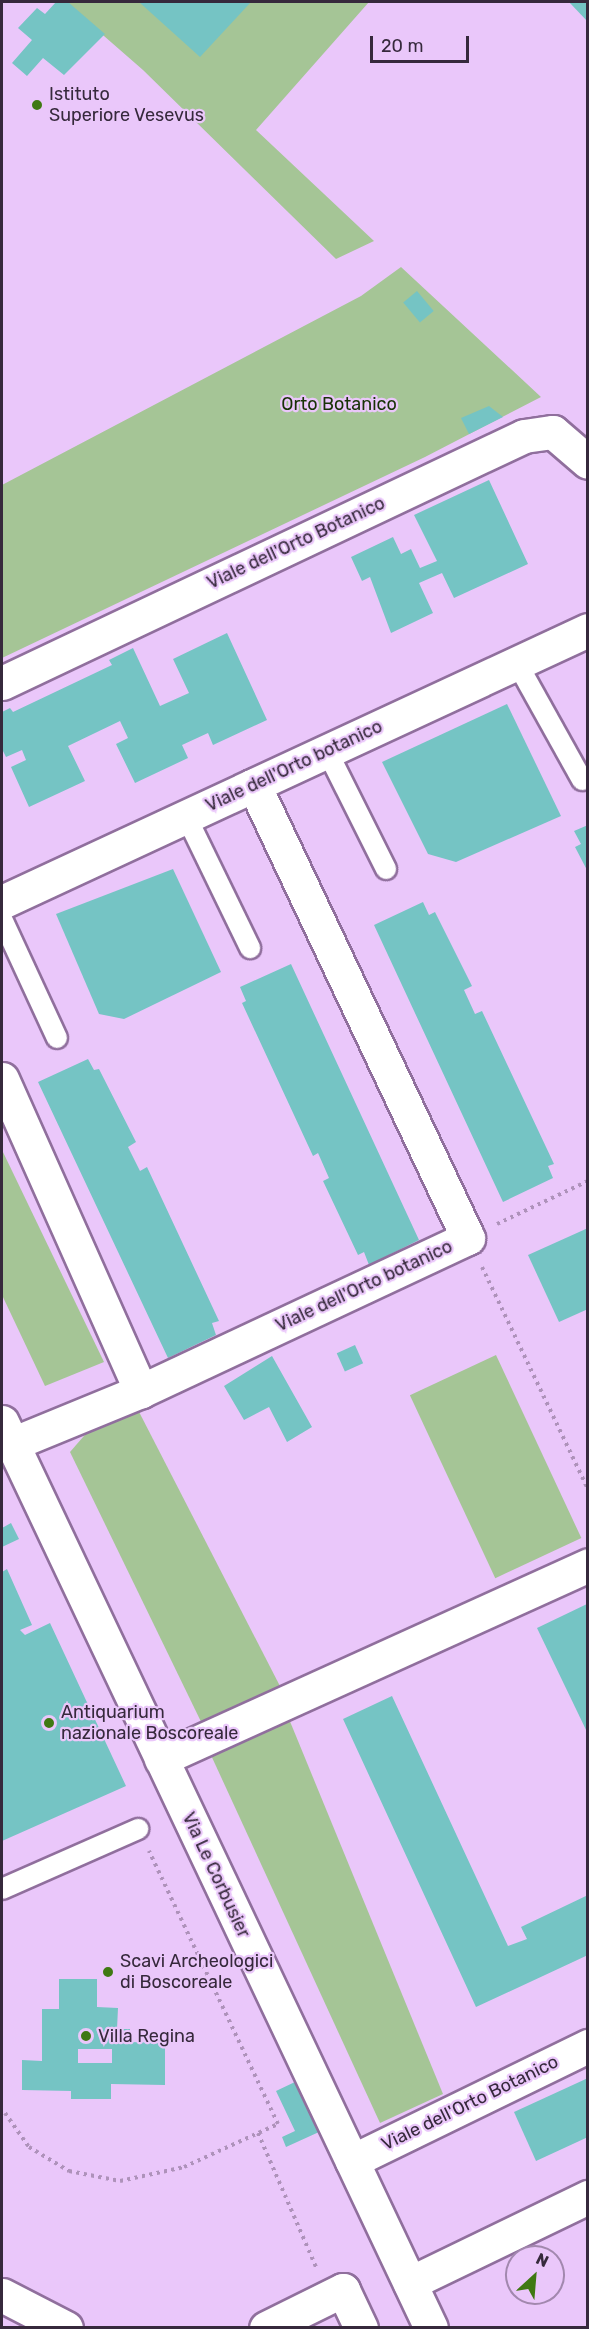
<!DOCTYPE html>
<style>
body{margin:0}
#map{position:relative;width:589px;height:2329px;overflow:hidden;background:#eac7fa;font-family:Rubik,sans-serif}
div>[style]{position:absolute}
.green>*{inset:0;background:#a5c596;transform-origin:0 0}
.building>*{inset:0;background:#75c4c4;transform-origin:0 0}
.path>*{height:4px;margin-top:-2px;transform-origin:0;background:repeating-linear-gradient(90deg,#ae92ba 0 3px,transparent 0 7.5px)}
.roads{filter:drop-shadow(2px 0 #906f9d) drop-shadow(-2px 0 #906f9d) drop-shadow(0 2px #906f9d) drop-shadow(0 -2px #906f9d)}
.lane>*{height:20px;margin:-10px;padding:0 10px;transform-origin:10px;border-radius:10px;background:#fff}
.street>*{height:33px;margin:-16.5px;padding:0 16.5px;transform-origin:16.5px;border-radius:16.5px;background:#fff}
.dots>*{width:16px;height:16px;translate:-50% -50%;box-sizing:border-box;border:3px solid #eac7fa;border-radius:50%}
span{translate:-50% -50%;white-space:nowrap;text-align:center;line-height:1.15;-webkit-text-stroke:4.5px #eac7fa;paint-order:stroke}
.poi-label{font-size:18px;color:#36293c}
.left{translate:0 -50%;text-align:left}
.park-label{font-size:18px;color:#173205}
.street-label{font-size:18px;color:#36293c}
.frame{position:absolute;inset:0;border:3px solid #36293c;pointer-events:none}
.north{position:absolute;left:505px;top:2245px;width:60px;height:60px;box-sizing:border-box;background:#eac7fa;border:2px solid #a288ae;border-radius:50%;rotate:26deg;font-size:16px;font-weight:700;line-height:24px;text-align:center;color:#36293c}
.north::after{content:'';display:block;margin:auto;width:21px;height:27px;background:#3f7912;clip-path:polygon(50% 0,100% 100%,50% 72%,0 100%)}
.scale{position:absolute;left:370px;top:36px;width:99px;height:27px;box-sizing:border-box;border:3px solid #36293c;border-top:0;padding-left:8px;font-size:18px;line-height:21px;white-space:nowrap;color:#36293c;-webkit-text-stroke:4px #eac7fa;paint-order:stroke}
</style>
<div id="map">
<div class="green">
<div style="clip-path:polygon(65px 2px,369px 2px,256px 130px,374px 241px,336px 259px,143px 70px)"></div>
<div style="clip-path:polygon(401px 267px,541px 397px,425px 457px,2px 658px,2px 485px,361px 296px)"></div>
<div style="clip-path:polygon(2px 1150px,104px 1362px,45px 1386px,2px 1295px)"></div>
<div style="left:496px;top:1355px;width:202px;height:95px;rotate:65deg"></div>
<div style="clip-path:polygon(136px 1406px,283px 1692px,206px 1732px,70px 1452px,90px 1429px)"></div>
<div style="clip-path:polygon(289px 1719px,443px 2094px,380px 2123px,210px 1753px)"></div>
</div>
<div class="building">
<div style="clip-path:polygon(56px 2px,68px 2px,105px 34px,64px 75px,43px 58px,27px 76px,12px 63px,32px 40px,18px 28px,37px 8px,45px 14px)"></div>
<div style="clip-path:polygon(139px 2px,251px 2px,200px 57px)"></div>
<div style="clip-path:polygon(569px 2px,588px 2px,588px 22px)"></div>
<div style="left:417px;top:291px;width:26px;height:18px;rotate:50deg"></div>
<div style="clip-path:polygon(489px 406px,503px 417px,469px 434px,461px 418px)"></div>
<div style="clip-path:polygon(489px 480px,528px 564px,454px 598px,442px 573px,419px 583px,433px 613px,391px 633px,370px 577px,362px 581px,351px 557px,393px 537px,401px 554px,411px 549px,420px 568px,437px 561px,414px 515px)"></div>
<div style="clip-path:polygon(227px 633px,267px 720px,213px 745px,208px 733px,182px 745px,188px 758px,135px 783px,116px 744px,128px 738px,120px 721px,68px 746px,85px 781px,29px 807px,11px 767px,26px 760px,22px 750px,6px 757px,2px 749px,2px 712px,10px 708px,13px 712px,112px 665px,109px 660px,133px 648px,160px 706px,189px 693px,173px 659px)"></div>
<div style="clip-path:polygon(507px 704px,561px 816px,456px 862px,428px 854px,382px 762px)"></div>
<div style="clip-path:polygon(588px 825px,588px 872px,575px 847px,581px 844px,574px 831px)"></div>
<div style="clip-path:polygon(173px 869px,221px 972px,124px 1019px,99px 1014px,56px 914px)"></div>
<div style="clip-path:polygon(423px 902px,429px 915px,435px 912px,472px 986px,464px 990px,475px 1014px,482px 1011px,554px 1164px,548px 1166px,553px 1178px,503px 1202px,374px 925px)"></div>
<div style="clip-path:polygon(291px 964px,419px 1240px,369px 1265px,364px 1252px,358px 1255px,323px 1181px,329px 1178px,318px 1153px,313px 1156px,242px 1003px,246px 1001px,240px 987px)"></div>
<div style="clip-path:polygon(88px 1059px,94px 1070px,99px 1069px,136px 1142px,128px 1147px,140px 1171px,147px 1167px,219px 1321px,212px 1323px,216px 1335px,168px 1358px,38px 1082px)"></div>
<div style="clip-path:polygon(588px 1228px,588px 1309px,559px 1322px,528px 1255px)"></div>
<div style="left:355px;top:1345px;width:20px;height:20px;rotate:66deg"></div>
<div style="clip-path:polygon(272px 1356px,312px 1427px,287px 1442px,269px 1407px,244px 1420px,224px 1386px)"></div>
<div style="clip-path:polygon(11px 1523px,19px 1539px,2px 1547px,2px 1528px)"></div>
<div style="clip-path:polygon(7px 1569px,32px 1625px,20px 1630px,25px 1635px,50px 1623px,126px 1786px,2px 1841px,2px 1572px)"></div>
<div style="clip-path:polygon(587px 1604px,588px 1606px,588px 1734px,537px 1628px)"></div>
<div style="clip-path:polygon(392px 1696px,508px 1946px,527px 1939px,521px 1927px,588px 1895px,588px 1955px,476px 2007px,343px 1719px)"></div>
<div style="clip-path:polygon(evenodd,59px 1979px,97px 1979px,97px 2007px,118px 2008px,117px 2029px,130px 2029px,130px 2042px,165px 2043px,165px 2085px,111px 2084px,111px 2099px,71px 2099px,71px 2091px,22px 2090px,22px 2060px,42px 2061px,42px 2009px,59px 2009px,59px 1979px,78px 2049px,112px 2049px,112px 2063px,78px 2063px,78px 2049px)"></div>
<div style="clip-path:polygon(588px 2078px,588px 2137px,536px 2161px,514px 2112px)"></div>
<div style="clip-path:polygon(297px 2081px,319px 2132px,286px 2147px,282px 2137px,295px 2131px,276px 2091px)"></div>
</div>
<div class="path">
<div style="left:497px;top:1224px;width:101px;rotate:-25.3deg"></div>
<div style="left:482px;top:1267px;width:246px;rotate:64.5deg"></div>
<div style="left:5px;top:2113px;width:42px;rotate:54.8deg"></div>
<div style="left:29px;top:2147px;width:47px;rotate:31deg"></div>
<div style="left:69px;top:2171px;width:52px;rotate:11.1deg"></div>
<div style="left:120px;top:2181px;width:66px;rotate:-12.3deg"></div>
<div style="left:184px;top:2167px;width:103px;rotate:-24.6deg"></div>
<div style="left:278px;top:2124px;width:302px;rotate:-115.3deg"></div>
<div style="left:258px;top:2133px;width:146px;rotate:66.6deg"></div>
</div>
<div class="roads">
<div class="lane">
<div style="left:517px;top:663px;width:134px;rotate:60.9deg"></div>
<div style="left:327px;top:751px;width:132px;rotate:63.4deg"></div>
<div style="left:186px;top:816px;width:147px;rotate:64.1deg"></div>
<div style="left:2px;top:919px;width:131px;rotate:65.2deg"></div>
<div style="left:2px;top:1889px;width:149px;rotate:-23.8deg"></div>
</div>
<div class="street">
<div style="left:2px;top:683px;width:577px;rotate:-25.32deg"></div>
<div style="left:524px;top:436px;width:29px;rotate:-8deg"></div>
<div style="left:553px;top:432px;width:46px;rotate:40.6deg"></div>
<div style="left:2px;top:902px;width:646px;rotate:-24.9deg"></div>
<div style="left:2px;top:1079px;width:342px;rotate:66deg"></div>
<div style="left:141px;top:1391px;width:139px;rotate:157.7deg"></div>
<div style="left:141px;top:1391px;width:361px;rotate:-25.1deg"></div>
<div style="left:468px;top:1238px;width:501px;rotate:-115.29deg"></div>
<div style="left:2px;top:1422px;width:1002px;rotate:64.66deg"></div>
<div style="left:161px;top:1759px;width:469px;rotate:-24.4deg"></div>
<div style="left:352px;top:2161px;width:263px;rotate:-26deg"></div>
<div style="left:410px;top:2283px;width:198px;rotate:-25.8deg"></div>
<div style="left:2px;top:2295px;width:72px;rotate:27.3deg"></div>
<div style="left:266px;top:2328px;width:86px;rotate:-26.3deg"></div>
<div style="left:343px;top:2290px;width:42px;rotate:64.7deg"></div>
</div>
</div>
<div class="dots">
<div style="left:37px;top:105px;background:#3f7912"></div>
<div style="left:49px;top:1723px;background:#3f7912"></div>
<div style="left:108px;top:1972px;background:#3f7912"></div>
<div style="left:86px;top:2036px;background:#3f7912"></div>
</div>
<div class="poi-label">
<span class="left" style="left:49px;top:105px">Istituto<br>Superiore Vesevus</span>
<span class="left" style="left:61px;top:1723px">Antiquarium<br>nazionale Boscoreale</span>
<span class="left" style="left:120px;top:1972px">Scavi Archeologici<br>di Boscoreale</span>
<span class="left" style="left:98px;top:2036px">Villa Regina</span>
</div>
<div class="park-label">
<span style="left:339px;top:404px">Orto Botanico</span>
</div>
<div class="street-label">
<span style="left:296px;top:543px;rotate:-25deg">Viale dell'Orto Botanico</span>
<span style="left:294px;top:766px;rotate:-25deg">Viale dell'Orto botanico</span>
<span style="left:364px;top:1286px;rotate:-25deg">Viale dell'Orto botanico</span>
<span style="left:216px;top:1875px;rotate:65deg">Via Le Corbusier</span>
<span style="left:470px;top:2103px;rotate:-26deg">Viale dell'Orto Botanico</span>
</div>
<div class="frame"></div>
<div class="north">N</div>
<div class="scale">20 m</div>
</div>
